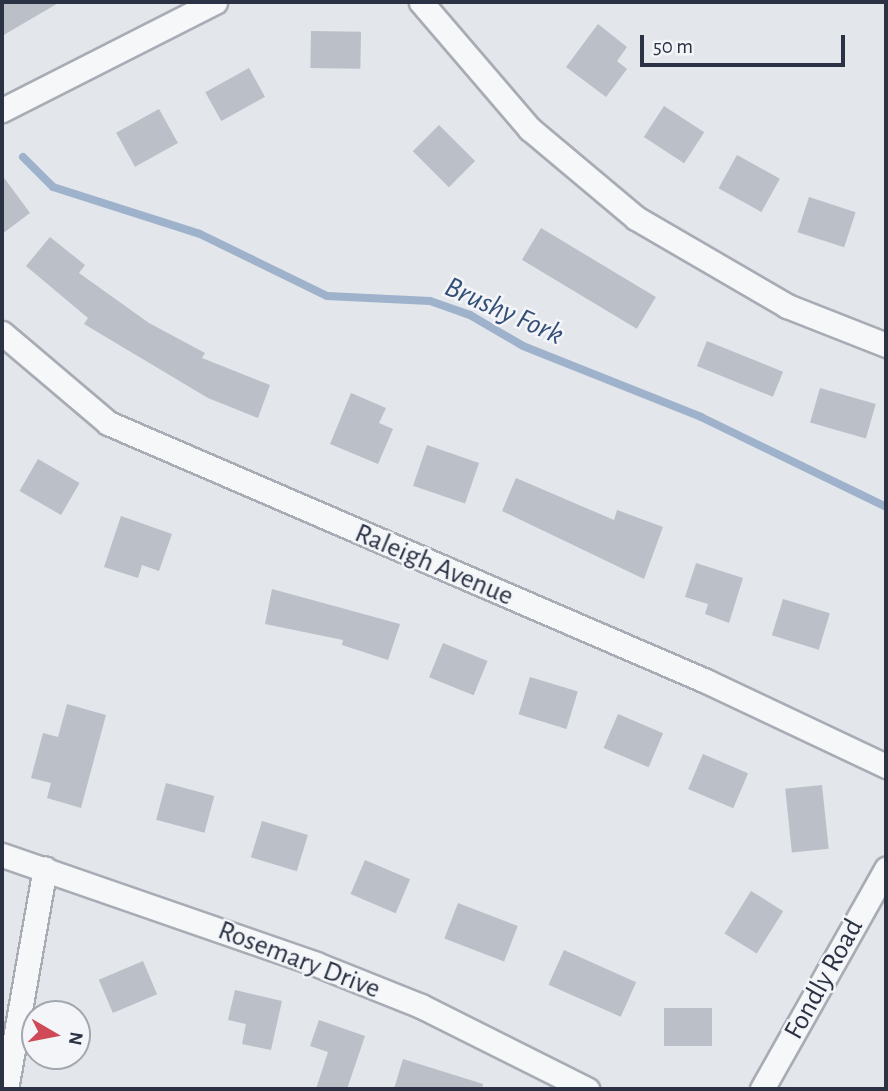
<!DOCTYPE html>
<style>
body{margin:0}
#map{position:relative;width:888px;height:1091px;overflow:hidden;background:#e3e6eb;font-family:"Alegreya Sans",sans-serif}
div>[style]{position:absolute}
.stream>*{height:8px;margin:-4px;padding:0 4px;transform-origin:4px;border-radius:4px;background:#9eb2cb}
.building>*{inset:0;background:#babfc8;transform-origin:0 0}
.roads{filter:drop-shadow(2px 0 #a8acb5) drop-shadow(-2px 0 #a8acb5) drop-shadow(0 2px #a8acb5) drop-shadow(0 -2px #a8acb5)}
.minor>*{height:23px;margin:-11.5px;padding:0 11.5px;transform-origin:11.5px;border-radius:11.5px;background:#f6f7f9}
span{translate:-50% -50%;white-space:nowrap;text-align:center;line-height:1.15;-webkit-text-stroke:5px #f3f5f8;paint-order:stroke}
.street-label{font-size:28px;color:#2a3243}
.water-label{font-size:30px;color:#344f78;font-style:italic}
.frame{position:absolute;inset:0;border:4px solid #2a3243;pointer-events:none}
.north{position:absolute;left:21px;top:1000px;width:70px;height:70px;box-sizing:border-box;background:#f3f5f8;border:2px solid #a3a7b0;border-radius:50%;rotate:100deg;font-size:19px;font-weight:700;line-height:28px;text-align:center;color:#2a3243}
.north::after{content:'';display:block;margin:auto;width:24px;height:32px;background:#cf4957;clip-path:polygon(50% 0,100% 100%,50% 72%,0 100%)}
.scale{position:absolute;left:640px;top:35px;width:205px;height:32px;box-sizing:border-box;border:4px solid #2a3243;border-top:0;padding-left:9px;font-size:21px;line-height:24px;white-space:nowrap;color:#2a3243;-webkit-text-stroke:5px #f3f5f8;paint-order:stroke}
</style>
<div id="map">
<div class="stream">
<div style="left:23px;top:157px;width:42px;rotate:45deg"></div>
<div style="left:53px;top:187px;width:154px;rotate:17.7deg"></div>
<div style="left:200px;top:234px;width:141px;rotate:26deg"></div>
<div style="left:327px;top:296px;width:103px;rotate:2.8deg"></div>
<div style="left:430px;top:301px;width:42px;rotate:19.3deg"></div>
<div style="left:470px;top:315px;width:61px;rotate:30.3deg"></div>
<div style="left:523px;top:346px;width:192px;rotate:21.7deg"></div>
<div style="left:701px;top:417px;width:206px;rotate:25.9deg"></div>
</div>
<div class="building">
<div style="clip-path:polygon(2px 2px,60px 2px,2px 36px)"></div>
<div style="clip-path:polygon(598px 24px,627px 47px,617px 61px,627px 69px,606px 97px,566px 67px)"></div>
<div style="left:311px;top:31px;width:50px;height:37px;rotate:1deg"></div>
<div style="left:249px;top:68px;width:33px;height:50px;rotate:61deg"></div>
<div style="left:664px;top:106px;width:48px;height:37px;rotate:33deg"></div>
<div style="left:159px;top:109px;width:39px;height:49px;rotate:61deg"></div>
<div style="left:439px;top:125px;width:51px;height:37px;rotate:45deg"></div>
<div style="left:737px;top:155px;width:49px;height:38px;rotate:29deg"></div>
<div style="clip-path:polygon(2px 175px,30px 213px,2px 234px)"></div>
<div style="left:809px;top:197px;width:49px;height:37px;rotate:18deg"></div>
<div style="left:541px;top:228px;width:134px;height:37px;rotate:31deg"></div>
<div style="clip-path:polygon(50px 237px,85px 265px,79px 273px,149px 323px,205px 353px,202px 358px,270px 385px,258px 418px,208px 398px,84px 324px,88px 318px,26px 266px)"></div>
<div style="left:707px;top:341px;width:82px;height:27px;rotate:22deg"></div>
<div style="left:820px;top:388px;width:58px;height:36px;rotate:16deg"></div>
<div style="clip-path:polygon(351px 393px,386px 408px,379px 423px,393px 429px,378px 464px,330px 444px)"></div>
<div style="left:427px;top:445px;width:55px;height:43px;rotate:19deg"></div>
<div style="left:38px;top:459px;width:48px;height:37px;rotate:30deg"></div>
<div style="clip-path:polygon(516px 478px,614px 520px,617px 510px,663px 527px,644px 579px,502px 511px)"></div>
<div style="clip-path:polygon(121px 516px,172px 534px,159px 571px,142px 565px,138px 578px,104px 567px)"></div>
<div style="clip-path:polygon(696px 563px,743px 578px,729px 623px,705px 614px,708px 604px,685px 597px)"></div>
<div style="clip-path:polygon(272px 589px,400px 624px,388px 660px,342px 645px,343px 640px,265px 624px)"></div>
<div style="left:783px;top:599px;width:49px;height:38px;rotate:17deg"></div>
<div style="left:443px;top:643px;width:48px;height:37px;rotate:22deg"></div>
<div style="left:530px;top:677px;width:50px;height:39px;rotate:17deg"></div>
<div style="clip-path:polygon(67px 704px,106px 715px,81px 808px,47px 798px,51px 783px,31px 778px,43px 733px,58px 737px)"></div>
<div style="left:618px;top:714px;width:49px;height:37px;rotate:23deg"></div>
<div style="left:703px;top:754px;width:49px;height:38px;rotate:23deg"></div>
<div style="left:166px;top:783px;width:50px;height:38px;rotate:15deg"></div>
<div style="left:822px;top:785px;width:64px;height:37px;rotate:84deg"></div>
<div style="left:262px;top:821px;width:48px;height:38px;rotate:17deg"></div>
<div style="left:365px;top:860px;width:49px;height:37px;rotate:23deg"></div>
<div style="left:751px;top:891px;width:38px;height:50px;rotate:32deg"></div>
<div style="left:458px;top:903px;width:64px;height:38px;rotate:21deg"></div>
<div style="left:564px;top:950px;width:79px;height:38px;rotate:24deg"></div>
<div style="left:143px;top:961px;width:36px;height:48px;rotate:67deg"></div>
<div style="clip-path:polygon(235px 990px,282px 1001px,271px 1050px,242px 1044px,246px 1024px,228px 1020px)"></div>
<div style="left:664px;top:1008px;width:48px;height:38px"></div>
<div style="clip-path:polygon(319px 1020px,365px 1036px,347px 1089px,316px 1089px,328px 1052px,310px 1046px)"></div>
<div style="clip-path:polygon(403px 1059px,483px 1084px,482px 1089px,394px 1089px)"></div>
</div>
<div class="roads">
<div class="minor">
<div style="left:421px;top:2px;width:167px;rotate:49.4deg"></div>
<div style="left:530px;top:129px;width:138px;rotate:40deg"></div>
<div style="left:636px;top:218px;width:175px;rotate:30.2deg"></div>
<div style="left:787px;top:306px;width:106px;rotate:21.5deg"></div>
<div style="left:2px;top:110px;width:239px;rotate:-26.9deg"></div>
<div style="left:2px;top:333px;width:139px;rotate:40.3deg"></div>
<div style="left:108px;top:423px;width:651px;rotate:23.34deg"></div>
<div style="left:706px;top:681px;width:199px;rotate:25.3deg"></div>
<div style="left:2px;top:855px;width:332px;rotate:19.1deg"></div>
<div style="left:316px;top:964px;width:113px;rotate:21.8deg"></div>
<div style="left:421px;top:1006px;width:186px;rotate:26.6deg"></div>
<div style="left:6px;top:1089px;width:224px;rotate:-80deg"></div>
<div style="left:762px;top:1089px;width:253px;rotate:-60.6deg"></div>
</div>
</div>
<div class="street-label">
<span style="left:434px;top:565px;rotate:23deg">Raleigh Avenue</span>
<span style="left:299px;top:960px;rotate:21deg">Rosemary Drive</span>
<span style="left:824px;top:979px;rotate:-61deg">Fondly Road</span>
</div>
<div class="water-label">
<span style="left:504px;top:311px;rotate:24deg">Brushy Fork</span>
</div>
<div class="frame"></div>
<div class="north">N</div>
<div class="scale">50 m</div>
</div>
